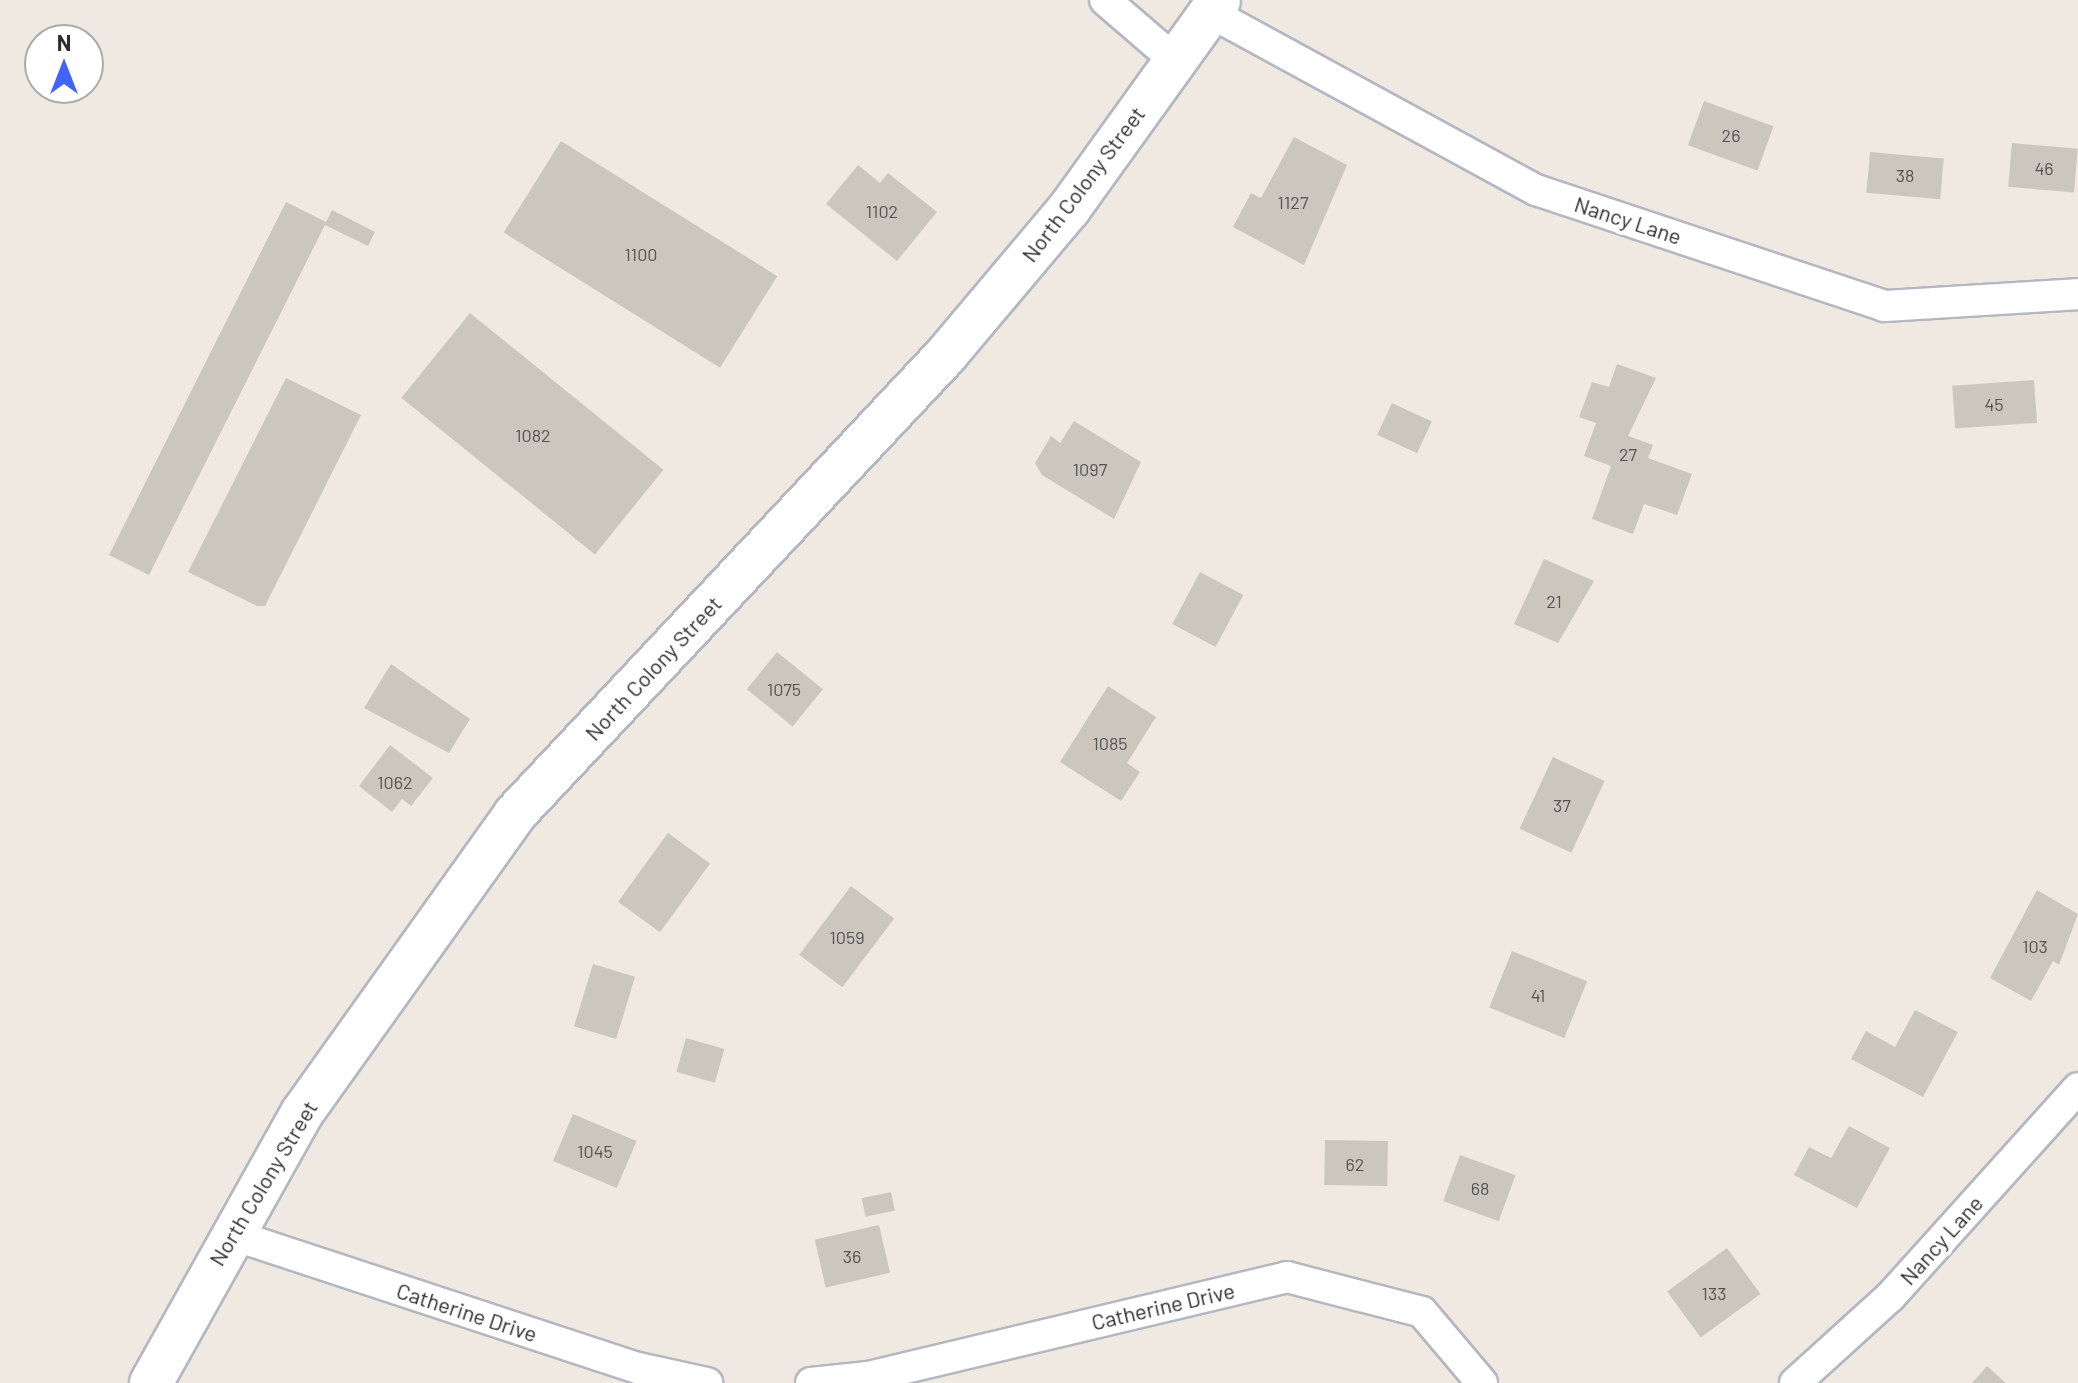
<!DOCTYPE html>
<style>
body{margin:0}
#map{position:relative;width:2078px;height:1383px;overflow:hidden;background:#efe9e1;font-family:Barlow,sans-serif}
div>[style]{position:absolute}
.building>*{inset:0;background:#cbc7bf;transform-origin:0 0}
.roads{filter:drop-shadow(2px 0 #b4b7c1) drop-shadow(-2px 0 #b4b7c1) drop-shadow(0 2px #b4b7c1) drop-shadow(0 -2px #b4b7c1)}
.street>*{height:30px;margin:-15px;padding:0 15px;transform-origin:15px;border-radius:15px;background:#fff}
.secondary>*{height:42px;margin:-21px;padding:0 21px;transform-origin:21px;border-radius:21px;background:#fff}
span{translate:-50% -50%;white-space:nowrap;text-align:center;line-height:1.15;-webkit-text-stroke:8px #fff;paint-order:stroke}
.number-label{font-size:18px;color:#555452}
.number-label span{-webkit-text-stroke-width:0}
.street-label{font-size:22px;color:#2e2e2e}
.north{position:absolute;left:24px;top:24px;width:80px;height:80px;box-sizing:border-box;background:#fff;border:2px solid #ababab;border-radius:50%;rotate:0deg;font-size:22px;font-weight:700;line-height:32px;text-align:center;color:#2e2e2e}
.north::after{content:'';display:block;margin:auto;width:28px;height:36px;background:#4264fb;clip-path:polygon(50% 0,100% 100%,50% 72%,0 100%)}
</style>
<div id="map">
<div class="building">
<div style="left:1704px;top:101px;width:74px;height:47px;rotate:20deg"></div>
<div style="clip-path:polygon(1294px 137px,1347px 165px,1304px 265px,1233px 227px,1251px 193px,1261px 198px)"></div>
<div style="left:561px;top:141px;width:255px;height:108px;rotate:32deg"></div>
<div style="left:2012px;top:143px;width:66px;height:44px;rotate:5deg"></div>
<div style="left:1870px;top:152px;width:74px;height:41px;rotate:5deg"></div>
<div style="clip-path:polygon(858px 165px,880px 183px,888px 173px,937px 212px,897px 261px,826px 204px)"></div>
<div style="clip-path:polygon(286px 202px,326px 222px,332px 210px,375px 232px,368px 246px,325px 225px,149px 575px,109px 555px)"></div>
<div style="left:470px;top:313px;width:249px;height:109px;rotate:39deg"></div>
<div style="clip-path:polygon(1617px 364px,1656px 378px,1628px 436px,1653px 445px,1648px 458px,1692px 474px,1677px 515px,1644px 504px,1633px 534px,1592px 519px,1611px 466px,1584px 456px,1596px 423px,1579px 417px,1592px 382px,1609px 387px)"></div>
<div style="clip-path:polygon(286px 378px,361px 415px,265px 606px,257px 606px,188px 572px)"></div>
<div style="left:2034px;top:380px;width:43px;height:82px;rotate:86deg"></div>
<div style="left:1392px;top:403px;width:44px;height:35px;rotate:25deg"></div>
<div style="clip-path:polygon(1074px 421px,1141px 462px,1114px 519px,1042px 475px,1035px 463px,1051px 436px,1060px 443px)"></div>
<div style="clip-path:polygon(1544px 559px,1594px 581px,1558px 643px,1514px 624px)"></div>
<div style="left:1200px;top:572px;width:49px;height:59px;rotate:28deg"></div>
<div style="left:777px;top:652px;width:59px;height:48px;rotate:39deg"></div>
<div style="clip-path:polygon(391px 664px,470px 719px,449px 753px,364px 708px)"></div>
<div style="clip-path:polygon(1108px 686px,1156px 717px,1127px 763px,1140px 772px,1121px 801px,1060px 762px)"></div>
<div style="clip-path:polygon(390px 745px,433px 778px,411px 806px,402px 799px,392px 812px,359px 786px)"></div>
<div style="left:1553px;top:757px;width:57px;height:79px;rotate:25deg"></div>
<div style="left:668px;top:833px;width:52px;height:85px;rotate:36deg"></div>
<div style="left:851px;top:886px;width:54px;height:86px;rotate:37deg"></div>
<div style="clip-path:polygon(2037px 890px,2078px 914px,2059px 965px,2053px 961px,2031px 1001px,1990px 978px)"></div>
<div style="left:1512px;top:951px;width:81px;height:61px;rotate:22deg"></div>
<div style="left:593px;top:964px;width:44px;height:65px;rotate:17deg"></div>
<div style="clip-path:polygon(1915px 1010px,1958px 1032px,1923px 1097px,1851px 1059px,1866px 1031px,1895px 1047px)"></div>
<div style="left:686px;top:1038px;width:40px;height:35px;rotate:16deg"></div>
<div style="left:573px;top:1114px;width:69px;height:51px;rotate:23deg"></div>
<div style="clip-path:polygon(1849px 1126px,1890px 1148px,1857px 1208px,1794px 1175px,1809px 1147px,1831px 1158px)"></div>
<div style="left:1325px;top:1140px;width:63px;height:45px;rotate:1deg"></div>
<div style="left:1460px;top:1155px;width:59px;height:49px;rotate:20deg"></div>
<div style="left:891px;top:1192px;width:19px;height:30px;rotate:78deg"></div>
<div style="left:879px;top:1225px;width:49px;height:66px;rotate:77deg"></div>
<div style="left:1727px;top:1248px;width:57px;height:74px;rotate:54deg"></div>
<div style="clip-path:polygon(1987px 1366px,2006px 1383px,1972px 1383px)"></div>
</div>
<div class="roads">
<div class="street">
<div style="left:1105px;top:0;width:94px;rotate:40.7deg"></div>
<div style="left:1213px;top:14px;width:368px;rotate:28.6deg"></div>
<div style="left:1536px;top:190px;width:367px;rotate:18.4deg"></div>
<div style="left:1884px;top:306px;width:194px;rotate:-3.5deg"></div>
<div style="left:230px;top:1234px;width:429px;rotate:18.2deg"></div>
<div style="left:638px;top:1368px;width:71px;rotate:12.3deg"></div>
<div style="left:811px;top:1383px;width:57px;rotate:-6deg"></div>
<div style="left:868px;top:1377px;width:431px;rotate:-13.4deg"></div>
<div style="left:1287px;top:1277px;width:139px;rotate:14.5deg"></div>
<div style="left:1422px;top:1312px;width:93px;rotate:49.8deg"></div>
<div style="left:1795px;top:1383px;width:128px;rotate:-42.2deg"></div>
<div style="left:1890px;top:1297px;width:281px;rotate:-48deg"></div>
</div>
<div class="secondary">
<div style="left:151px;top:1383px;width:309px;rotate:-60.8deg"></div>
<div style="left:302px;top:1113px;width:367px;rotate:-54.5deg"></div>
<div style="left:515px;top:814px;width:630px;rotate:-46.8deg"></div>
<div style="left:946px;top:355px;width:191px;rotate:-49.9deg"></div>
<div style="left:1069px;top:209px;width:257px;rotate:-54.3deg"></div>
</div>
</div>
<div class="number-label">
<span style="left:1731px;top:135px">26</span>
<span style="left:2044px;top:168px">46</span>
<span style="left:1905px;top:175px">38</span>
<span style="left:1293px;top:202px">1127</span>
<span style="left:882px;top:211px">1102</span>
<span style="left:641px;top:254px">1100</span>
<span style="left:1994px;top:404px">45</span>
<span style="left:533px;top:435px">1082</span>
<span style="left:1628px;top:454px">27</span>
<span style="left:1090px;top:469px">1097</span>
<span style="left:1554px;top:601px">21</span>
<span style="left:784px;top:689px">1075</span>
<span style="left:1110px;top:743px">1085</span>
<span style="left:395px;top:782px">1062</span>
<span style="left:1562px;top:805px">37</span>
<span style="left:847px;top:937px">1059</span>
<span style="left:2035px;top:946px">103</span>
<span style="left:1538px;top:995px">41</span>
<span style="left:595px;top:1151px">1045</span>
<span style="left:1355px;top:1164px">62</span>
<span style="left:1480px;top:1188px">68</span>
<span style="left:852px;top:1256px">36</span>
<span style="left:1714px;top:1293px">133</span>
</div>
<div class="street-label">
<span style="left:1083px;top:184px;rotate:-53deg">North Colony Street</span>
<span style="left:1628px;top:220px;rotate:18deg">Nancy Lane</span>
<span style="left:653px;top:668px;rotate:-47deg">North Colony Street</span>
<span style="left:263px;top:1183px;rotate:-59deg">North Colony Street</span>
<span style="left:1941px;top:1240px;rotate:-48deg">Nancy Lane</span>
<span style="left:1163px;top:1306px;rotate:-13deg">Catherine Drive</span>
<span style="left:467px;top:1312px;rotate:18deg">Catherine Drive</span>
</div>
<div class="north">N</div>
</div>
